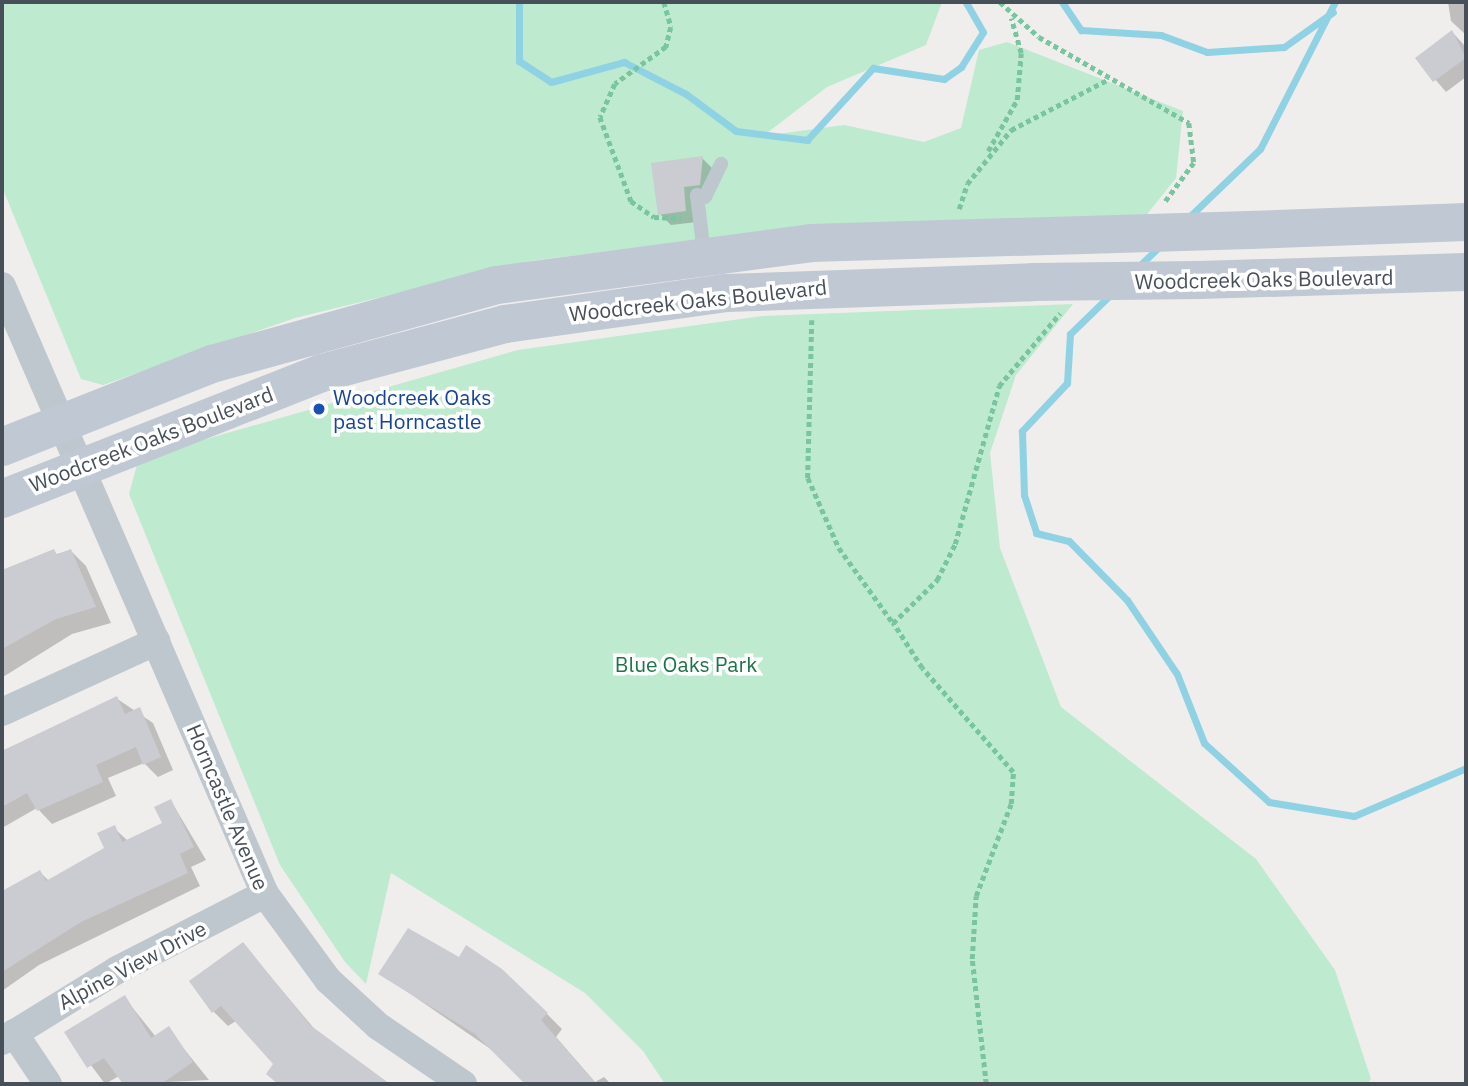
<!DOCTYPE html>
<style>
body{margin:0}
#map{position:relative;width:1468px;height:1086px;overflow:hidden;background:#f0eded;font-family:"IBM Plex Sans",sans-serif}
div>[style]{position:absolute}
.green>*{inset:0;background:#beeacf}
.shadow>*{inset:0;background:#0003}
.stream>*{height:7px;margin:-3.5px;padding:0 3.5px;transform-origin:3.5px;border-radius:3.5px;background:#8fd2e4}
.building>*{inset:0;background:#caccd1}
.path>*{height:4.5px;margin-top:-2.25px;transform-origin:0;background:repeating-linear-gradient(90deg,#79c5a0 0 5px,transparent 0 8.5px)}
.service>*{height:14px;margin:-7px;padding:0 7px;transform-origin:7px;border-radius:7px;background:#bfc7ce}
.minor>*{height:28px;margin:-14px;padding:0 14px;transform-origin:14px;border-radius:14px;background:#bfc7ce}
.secondary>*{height:38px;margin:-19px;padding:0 19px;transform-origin:19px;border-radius:19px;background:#bfc8d3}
.secondary-bridge>*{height:38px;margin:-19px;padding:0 19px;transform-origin:19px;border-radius:19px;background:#bfc8d3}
.dots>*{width:19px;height:19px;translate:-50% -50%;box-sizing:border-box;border:4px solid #fff;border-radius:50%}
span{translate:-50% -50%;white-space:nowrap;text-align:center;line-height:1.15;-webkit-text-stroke:7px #fff;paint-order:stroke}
.street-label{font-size:21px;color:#475059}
.transit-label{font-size:21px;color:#164399}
.left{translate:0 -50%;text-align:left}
.park-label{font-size:21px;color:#1e7449}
.frame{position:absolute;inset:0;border:4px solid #475059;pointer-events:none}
</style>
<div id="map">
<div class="green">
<div style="clip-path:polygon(2px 2px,942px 2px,926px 45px,827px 87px,763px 136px,844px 125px,924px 142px,961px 128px,979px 50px,1007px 42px,1183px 111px,1176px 178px,1144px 218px,810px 226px,530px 261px,295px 318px,103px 385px,81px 379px,2px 187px)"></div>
<div style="clip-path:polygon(1073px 304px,1016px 375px,990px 453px,1000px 548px,1061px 707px,1256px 859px,1335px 970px,1371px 1079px,1367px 1084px,665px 1084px,643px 1051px,585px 993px,391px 873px,366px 984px,345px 962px,280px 865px,129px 494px,137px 465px,182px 446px,518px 350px,762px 316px)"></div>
</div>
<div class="shadow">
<div style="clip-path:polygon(1448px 2px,1466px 2px,1466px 35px,1451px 21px)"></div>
<div style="clip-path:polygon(1452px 32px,1466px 47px,1466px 77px,1446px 92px,1417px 58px)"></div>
<div style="clip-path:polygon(702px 158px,713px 169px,711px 196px,694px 198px,697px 222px,671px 225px,660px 214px)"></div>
<div style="clip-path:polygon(70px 550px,86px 566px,111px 623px,72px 634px,3px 677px,2px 571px)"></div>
<div style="clip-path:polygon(116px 698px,153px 723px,173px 770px,158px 777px,144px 763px,108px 778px,116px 796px,52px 824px,37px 808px,2px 828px,2px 751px)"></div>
<div style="clip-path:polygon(171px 801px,206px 860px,191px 867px,200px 886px,39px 965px,2px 991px,2px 908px,40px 872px,49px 881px,106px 849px,114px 828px,128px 841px,164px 824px)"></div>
<div style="clip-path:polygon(243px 944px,317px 1032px,388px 1084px,279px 1084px,268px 1073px,276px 1064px,236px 1021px,228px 1026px,213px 1011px)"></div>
<div style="clip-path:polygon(380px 973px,547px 1014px,562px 1029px,556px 1037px,595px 1082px,604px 1077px,611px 1084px,526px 1084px,492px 1050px)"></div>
<div style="clip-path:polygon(124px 997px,156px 1037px,168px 1029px,209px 1080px,125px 1084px,119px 1076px,105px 1084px,67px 1033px)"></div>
</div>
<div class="stream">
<div style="left:519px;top:2px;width:59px;rotate:90deg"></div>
<div style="left:519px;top:61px;width:38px;rotate:33deg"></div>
<div style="left:551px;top:82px;width:76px;rotate:-15.3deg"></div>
<div style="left:624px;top:62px;width:70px;rotate:27.3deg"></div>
<div style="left:686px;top:94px;width:62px;rotate:36.5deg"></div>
<div style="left:736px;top:131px;width:72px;rotate:7.2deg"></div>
<div style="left:807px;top:140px;width:98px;rotate:-47.5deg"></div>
<div style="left:873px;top:68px;width:72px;rotate:8.8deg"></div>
<div style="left:944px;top:79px;width:21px;rotate:-35deg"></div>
<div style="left:961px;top:67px;width:41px;rotate:-57.8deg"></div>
<div style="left:983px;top:32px;width:34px;rotate:-120deg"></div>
<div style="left:1062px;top:2px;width:34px;rotate:56deg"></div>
<div style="left:1081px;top:30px;width:80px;rotate:3.6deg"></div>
<div style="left:1161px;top:35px;width:49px;rotate:20.3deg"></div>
<div style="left:1207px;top:52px;width:77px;rotate:-3.7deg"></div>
<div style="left:1284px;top:47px;width:60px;rotate:-35.5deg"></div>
<div style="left:1188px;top:218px;width:100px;rotate:-43.8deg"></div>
<div style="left:1260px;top:149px;width:165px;rotate:-63deg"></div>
<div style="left:1138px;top:267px;width:30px;rotate:-44deg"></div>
<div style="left:1110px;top:295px;width:56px;rotate:135.7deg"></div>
<div style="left:1070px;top:334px;width:49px;rotate:93.5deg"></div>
<div style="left:1067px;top:383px;width:66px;rotate:133.2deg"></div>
<div style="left:1022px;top:431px;width:64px;rotate:88.2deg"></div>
<div style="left:1024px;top:495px;width:40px;rotate:72deg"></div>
<div style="left:1036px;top:533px;width:34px;rotate:14deg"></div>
<div style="left:1069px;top:541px;width:83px;rotate:45.5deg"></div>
<div style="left:1127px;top:600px;width:89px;rotate:56deg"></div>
<div style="left:1177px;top:674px;width:74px;rotate:68.6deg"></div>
<div style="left:1204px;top:743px;width:88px;rotate:42.2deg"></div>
<div style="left:1269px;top:802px;width:86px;rotate:9.4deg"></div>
<div style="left:1354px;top:816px;width:122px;rotate:-23.2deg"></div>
</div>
<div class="building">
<div style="clip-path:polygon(1452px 30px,1466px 58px,1433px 82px,1415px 58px)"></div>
<div style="clip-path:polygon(703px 156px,700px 185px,684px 187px,686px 211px,658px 215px,651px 163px)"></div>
<div style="clip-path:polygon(54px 549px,57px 555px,71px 549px,96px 607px,56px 619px,2px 649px,2px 570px)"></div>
<div style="clip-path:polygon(117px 696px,125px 714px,140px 707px,161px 757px,143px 765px,136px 747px,96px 765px,103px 782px,37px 811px,27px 793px,2px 807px,2px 751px)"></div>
<div style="clip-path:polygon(171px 799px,194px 847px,180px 854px,188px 873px,81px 922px,2px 972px,2px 891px,40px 870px,46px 881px,104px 848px,97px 833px,115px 825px,122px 842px,162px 823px,154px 807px)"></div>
<div style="clip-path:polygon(408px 928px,459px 957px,466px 945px,502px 969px,548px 1013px,541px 1020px,596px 1084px,525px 1084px,475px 1034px,378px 974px)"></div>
<div style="clip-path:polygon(243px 942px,310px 1025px,390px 1084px,278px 1084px,266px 1074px,273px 1064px,221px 1006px,212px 1013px,189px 981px)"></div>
<div style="clip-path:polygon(125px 995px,151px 1038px,169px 1026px,193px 1062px,161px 1084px,123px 1084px,104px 1058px,87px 1068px,64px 1032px)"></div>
</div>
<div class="path">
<div style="left:664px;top:2px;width:26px;rotate:74deg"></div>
<div style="left:671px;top:27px;width:21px;rotate:104deg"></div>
<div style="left:666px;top:47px;width:63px;rotate:144deg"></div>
<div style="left:615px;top:84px;width:36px;rotate:114deg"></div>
<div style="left:600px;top:117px;width:90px;rotate:69.7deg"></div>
<div style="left:631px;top:201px;width:28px;rotate:35deg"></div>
<div style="left:654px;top:217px;width:27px;rotate:2deg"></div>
<div style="left:1000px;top:2px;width:52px;rotate:41.9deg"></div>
<div style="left:1039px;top:37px;width:173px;rotate:29.8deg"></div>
<div style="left:1189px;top:123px;width:40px;rotate:82.9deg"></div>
<div style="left:1194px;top:163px;width:49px;rotate:126.6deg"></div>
<div style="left:988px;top:151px;width:59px;rotate:-60.4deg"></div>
<div style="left:1017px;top:100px;width:47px;rotate:-85.1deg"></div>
<div style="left:1021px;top:53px;width:36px;rotate:-106deg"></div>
<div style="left:959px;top:209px;width:26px;rotate:-72deg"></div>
<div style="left:967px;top:184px;width:70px;rotate:-50.8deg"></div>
<div style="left:1011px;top:130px;width:108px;rotate:-27.5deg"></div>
<div style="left:812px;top:320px;width:158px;rotate:91.5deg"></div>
<div style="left:808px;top:478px;width:77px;rotate:66.1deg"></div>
<div style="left:839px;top:548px;width:92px;rotate:54.2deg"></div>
<div style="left:986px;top:1084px;width:126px;rotate:-96.4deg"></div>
<div style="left:972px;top:959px;width:63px;rotate:-86.4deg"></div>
<div style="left:976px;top:896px;width:98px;rotate:-69.2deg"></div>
<div style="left:1011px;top:804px;width:32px;rotate:-86deg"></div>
<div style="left:1013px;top:772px;width:138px;rotate:-131.2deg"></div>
<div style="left:922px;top:668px;width:54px;rotate:-122.8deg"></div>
<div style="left:893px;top:623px;width:62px;rotate:-44.3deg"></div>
<div style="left:937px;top:580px;width:40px;rotate:-63.4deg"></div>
<div style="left:955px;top:544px;width:164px;rotate:-74.4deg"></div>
<div style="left:999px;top:386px;width:95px;rotate:-50.1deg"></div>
</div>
<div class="service">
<div style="left:704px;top:254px;width:59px;rotate:-96.8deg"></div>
<div style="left:697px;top:195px;width:8px;rotate:14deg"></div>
<div style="left:705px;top:197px;width:37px;rotate:-64deg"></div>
</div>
<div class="minor">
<div style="left:2px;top:286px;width:662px;rotate:66.61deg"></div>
<div style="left:265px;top:894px;width:107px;rotate:53.8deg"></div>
<div style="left:328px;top:980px;width:68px;rotate:42.6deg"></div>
<div style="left:378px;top:1026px;width:103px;rotate:34.3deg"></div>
<div style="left:2px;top:712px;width:170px;rotate:-24.6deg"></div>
<div style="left:14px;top:1033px;width:61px;rotate:56.3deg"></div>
<div style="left:2px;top:1041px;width:135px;rotate:-31.7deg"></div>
<div style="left:117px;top:970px;width:166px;rotate:-27.2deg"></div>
</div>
<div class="secondary">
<div style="left:1249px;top:230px;width:217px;rotate:-2.1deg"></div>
<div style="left:1199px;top:280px;width:267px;rotate:-1.7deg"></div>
<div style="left:2px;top:447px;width:226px;rotate:-21.6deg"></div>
<div style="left:212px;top:364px;width:296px;rotate:-15.5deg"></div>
<div style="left:497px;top:285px;width:317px;rotate:-7.6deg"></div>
<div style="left:811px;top:243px;width:273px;rotate:-1.7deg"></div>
<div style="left:2px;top:499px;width:344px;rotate:-21.5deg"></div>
<div style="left:322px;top:373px;width:189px;rotate:-15deg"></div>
<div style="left:505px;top:324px;width:222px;rotate:-8deg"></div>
<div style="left:725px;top:293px;width:308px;rotate:-2deg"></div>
</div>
<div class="secondary-bridge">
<div style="left:1084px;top:235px;width:165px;rotate:-1.7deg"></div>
<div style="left:1033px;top:282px;width:166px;rotate:-0.7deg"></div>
</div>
<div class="dots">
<div style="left:319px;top:409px;background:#1a4fb4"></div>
</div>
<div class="street-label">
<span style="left:1264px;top:279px;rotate:-1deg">Woodcreek Oaks Boulevard</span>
<span style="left:698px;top:300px;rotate:-6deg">Woodcreek Oaks Boulevard</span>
<span style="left:151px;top:439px;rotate:-21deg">Woodcreek Oaks Boulevard</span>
<span style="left:228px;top:807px;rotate:67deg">Horncastle Avenue</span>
<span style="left:132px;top:965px;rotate:-28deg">Alpine View Drive</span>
</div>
<div class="transit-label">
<span class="left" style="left:333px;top:409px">Woodcreek Oaks<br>past Horncastle</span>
</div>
<div class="park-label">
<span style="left:686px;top:664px">Blue Oaks Park</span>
</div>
<div class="frame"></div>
</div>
